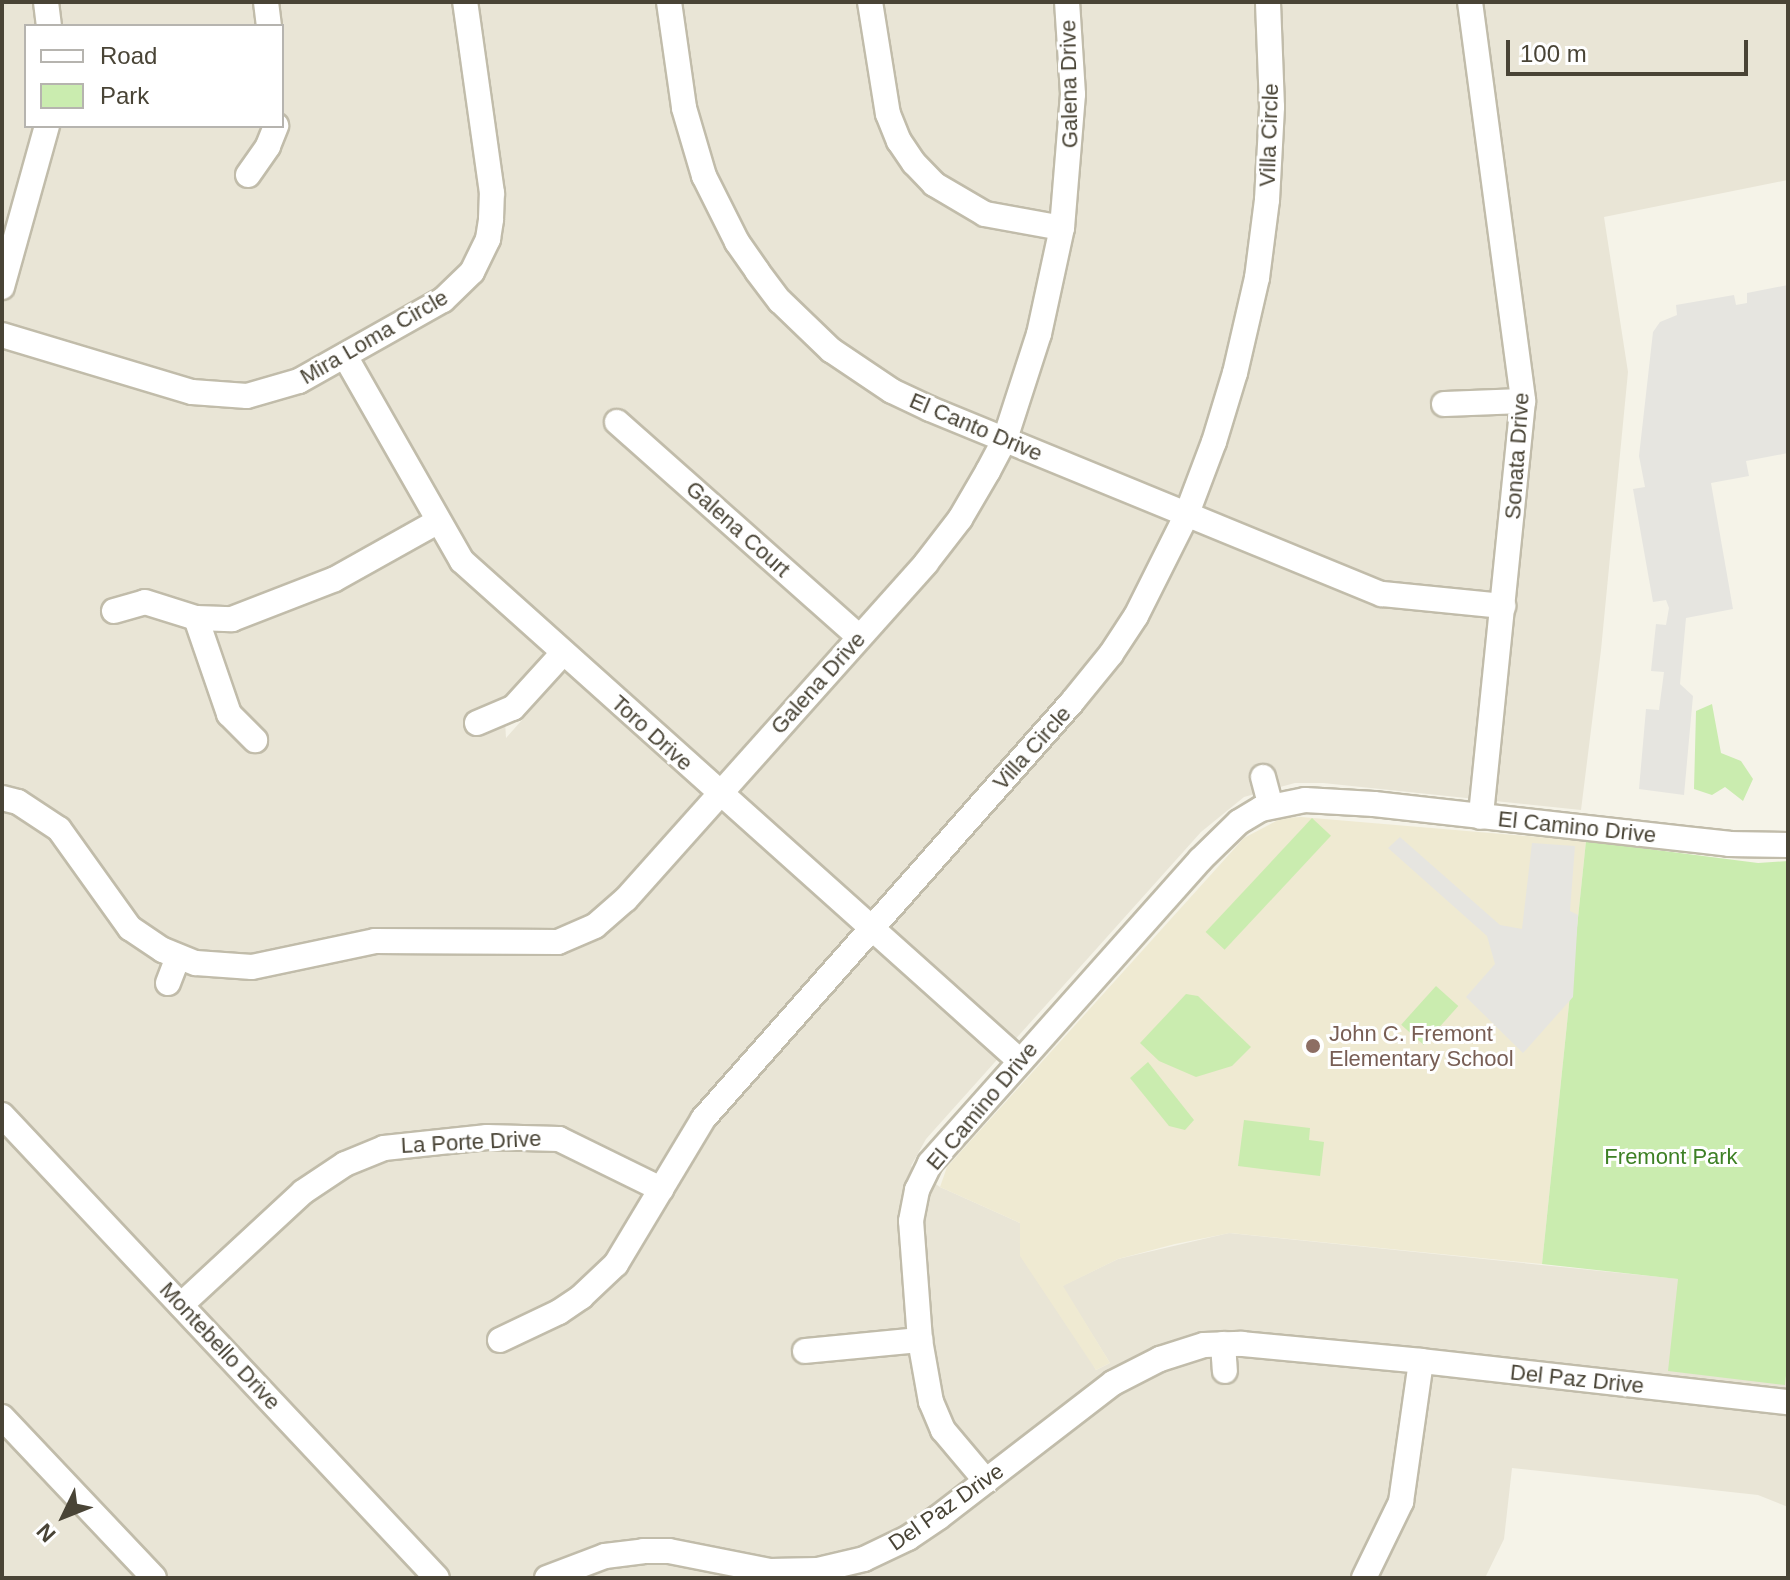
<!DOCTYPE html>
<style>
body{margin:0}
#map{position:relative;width:1790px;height:1580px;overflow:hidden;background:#f5f3e8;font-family:Arial,sans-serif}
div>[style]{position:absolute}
.residential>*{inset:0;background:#e9e5d6}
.education>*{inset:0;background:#efead2}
.green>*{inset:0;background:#caecaf;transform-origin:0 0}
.parking>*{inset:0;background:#e6e5e0}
.roads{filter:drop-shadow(2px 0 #c1bcaa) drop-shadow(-2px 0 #c1bcaa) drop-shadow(0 2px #c1bcaa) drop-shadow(0 -2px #c1bcaa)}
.minor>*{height:24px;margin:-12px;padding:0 12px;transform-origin:12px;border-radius:12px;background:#fff}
.dots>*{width:22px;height:22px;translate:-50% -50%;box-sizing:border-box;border:4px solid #fff;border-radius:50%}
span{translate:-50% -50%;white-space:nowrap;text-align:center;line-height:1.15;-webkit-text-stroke:6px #fff;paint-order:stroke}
.street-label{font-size:22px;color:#494436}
.education-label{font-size:22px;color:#785e54}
.left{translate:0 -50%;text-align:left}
.park-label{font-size:22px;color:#3d8025}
.frame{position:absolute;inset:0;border:4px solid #494436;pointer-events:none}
.legend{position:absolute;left:24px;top:24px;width:260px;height:104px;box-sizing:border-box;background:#fff;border:2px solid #b6b4af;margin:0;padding:10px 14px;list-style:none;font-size:24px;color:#494436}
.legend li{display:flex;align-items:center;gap:16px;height:40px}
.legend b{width:40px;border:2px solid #b6b4af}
.north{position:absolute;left:24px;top:1476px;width:80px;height:80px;-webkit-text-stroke:6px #fff;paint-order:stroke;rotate:227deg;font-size:22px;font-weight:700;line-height:32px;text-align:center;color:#494436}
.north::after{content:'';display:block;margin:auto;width:28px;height:36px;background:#494436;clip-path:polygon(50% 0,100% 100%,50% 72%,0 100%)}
.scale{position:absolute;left:1506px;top:40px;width:242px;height:36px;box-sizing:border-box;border:4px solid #494436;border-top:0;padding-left:10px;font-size:24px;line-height:28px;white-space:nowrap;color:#494436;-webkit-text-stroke:6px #fff;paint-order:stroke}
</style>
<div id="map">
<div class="residential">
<div style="clip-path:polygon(evenodd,2px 2px,1788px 2px,1788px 180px,1604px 217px,1628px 372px,1601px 650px,1581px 810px,1323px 783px,1295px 783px,1244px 797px,1201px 832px,926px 1139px,911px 1166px,940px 1187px,1020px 1223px,1096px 1370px,1110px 1363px,1062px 1286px,1118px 1259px,1229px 1233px,1679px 1279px,1785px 1384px,1788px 1358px,1788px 1507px,1758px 1495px,1512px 1468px,1504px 1539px,1485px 1578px,2px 1578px,2px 2px,26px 26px,282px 26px,282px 126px,26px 126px,26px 26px,2px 2px,556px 636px,559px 678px,506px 738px,504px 704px,542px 662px,556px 636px)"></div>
</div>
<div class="education">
<div style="clip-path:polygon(1301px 817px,1586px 841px,1542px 1264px,1230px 1233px,1175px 1244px,1118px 1259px,1063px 1286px,1110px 1363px,1096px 1370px,1020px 1256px,1020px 1223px,940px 1187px,947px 1167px,1244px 838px,1282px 818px)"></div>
</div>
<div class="green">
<div style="clip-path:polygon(1712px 704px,1721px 753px,1741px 761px,1753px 779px,1743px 801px,1725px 787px,1712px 795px,1694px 789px,1696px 711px)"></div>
<div style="left:1312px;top:818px;width:26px;height:156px;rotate:43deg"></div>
<div style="clip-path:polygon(1586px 841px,1758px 863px,1788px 861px,1788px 1357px,1785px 1385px,1668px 1371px,1678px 1279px,1542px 1264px)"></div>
<div style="left:1436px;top:986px;width:30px;height:52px;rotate:42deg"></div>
<div style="clip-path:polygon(1186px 994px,1198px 996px,1251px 1047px,1232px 1066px,1196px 1077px,1159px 1061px,1140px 1043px)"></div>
<div style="clip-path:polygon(1148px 1062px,1194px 1120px,1185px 1130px,1169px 1126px,1130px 1078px)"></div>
<div style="clip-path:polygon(1244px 1120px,1310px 1128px,1309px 1140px,1324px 1142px,1320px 1176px,1238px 1166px)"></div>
</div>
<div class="parking">
<div style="clip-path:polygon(1788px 285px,1788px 453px,1746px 461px,1749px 476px,1711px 483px,1733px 609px,1686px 618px,1680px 684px,1693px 696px,1684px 795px,1639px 789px,1646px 709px,1659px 710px,1664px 672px,1651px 671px,1656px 624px,1666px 625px,1669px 608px,1666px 600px,1653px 602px,1633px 489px,1645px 487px,1639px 456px,1653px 332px,1660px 322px,1677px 315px,1676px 305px,1734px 295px,1736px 305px,1747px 303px,1747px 293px)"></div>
<div style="clip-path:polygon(1400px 837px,1500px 925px,1522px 929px,1532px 843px,1575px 846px,1570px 911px,1578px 915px,1573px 997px,1523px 1053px,1466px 997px,1495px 964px,1487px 936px,1388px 848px)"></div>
</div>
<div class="roads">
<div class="minor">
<div style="left:46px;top:2px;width:24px;rotate:83deg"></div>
<div style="left:266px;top:2px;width:24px;rotate:83deg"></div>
<div style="left:669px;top:2px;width:107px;rotate:81.9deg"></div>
<div style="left:684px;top:108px;width:71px;rotate:73.6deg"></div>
<div style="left:704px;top:176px;width:74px;rotate:63.4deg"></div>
<div style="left:737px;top:242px;width:35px;rotate:55deg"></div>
<div style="left:757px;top:271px;width:38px;rotate:53deg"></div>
<div style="left:780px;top:301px;width:71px;rotate:43.9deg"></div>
<div style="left:831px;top:350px;width:73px;rotate:33.9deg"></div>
<div style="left:892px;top:391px;width:42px;rotate:25.3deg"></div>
<div style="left:930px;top:409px;width:488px;rotate:22.3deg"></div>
<div style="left:1382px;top:594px;width:122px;rotate:5.7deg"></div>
<div style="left:870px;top:2px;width:113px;rotate:80.9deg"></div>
<div style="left:888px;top:114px;width:29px;rotate:68deg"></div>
<div style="left:899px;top:141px;width:27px;rotate:56deg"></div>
<div style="left:914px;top:163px;width:29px;rotate:46deg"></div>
<div style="left:934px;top:184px;width:59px;rotate:30.5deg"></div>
<div style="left:985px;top:214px;width:78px;rotate:10.3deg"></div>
<div style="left:1470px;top:2px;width:403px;rotate:82.4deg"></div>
<div style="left:1523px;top:401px;width:418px;rotate:95.8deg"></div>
<div style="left:248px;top:175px;width:35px;rotate:-55deg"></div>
<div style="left:268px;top:146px;width:22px;rotate:-68deg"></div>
<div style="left:2px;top:287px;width:167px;rotate:-74.4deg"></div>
<div style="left:2px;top:335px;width:198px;rotate:16.7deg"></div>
<div style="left:192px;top:392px;width:55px;rotate:4.2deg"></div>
<div style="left:247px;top:396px;width:54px;rotate:-16.1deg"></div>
<div style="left:299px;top:381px;width:165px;rotate:-29.4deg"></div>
<div style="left:443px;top:300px;width:40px;rotate:-44deg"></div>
<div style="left:472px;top:272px;width:37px;rotate:-64deg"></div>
<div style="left:488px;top:239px;width:20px;rotate:-81deg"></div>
<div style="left:491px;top:219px;width:26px;rotate:-88deg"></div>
<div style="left:492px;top:193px;width:193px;rotate:-98deg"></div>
<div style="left:345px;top:356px;width:236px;rotate:60.3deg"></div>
<div style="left:462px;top:561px;width:749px;rotate:41.86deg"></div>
<div style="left:1444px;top:404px;width:79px;rotate:-2.2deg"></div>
<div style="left:617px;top:422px;width:324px;rotate:41.6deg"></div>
<div style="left:114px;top:611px;width:32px;rotate:-16deg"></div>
<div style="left:145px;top:602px;width:53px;rotate:17.4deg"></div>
<div style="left:196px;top:618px;width:36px;rotate:2deg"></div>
<div style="left:232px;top:619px;width:110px;rotate:-21.2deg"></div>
<div style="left:335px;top:579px;width:117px;rotate:-29.2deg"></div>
<div style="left:196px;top:618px;width:102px;rotate:71deg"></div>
<div style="left:229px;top:714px;width:37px;rotate:45deg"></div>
<div style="left:477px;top:723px;width:39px;rotate:-23deg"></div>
<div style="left:513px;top:708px;width:74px;rotate:-47.7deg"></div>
<div style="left:1263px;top:777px;width:30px;rotate:75deg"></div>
<div style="left:2px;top:798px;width:16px;rotate:14deg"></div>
<div style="left:18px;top:802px;width:49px;rotate:33.4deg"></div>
<div style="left:59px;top:829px;width:122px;rotate:54.4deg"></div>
<div style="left:130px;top:928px;width:40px;rotate:34deg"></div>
<div style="left:163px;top:950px;width:35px;rotate:22deg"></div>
<div style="left:196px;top:963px;width:56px;rotate:4.1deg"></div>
<div style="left:252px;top:967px;width:126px;rotate:-11.9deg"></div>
<div style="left:375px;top:941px;width:183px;rotate:0.3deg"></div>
<div style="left:558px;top:942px;width:40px;rotate:-23.4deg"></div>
<div style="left:595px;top:926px;width:41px;rotate:-41.1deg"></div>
<div style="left:626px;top:899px;width:450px;rotate:-48.2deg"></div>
<div style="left:926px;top:563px;width:56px;rotate:-52.3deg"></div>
<div style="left:960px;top:519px;width:56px;rotate:-59.7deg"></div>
<div style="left:988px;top:471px;width:36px;rotate:-62deg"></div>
<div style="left:1005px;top:439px;width:110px;rotate:-72.1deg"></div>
<div style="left:1039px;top:334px;width:108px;rotate:-77.8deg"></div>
<div style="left:1062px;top:228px;width:134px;rotate:-85.3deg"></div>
<div style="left:1073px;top:94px;width:92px;rotate:-93.7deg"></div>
<div style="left:168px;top:983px;width:28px;rotate:-69deg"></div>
<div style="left:2px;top:1115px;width:635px;rotate:46.79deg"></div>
<div style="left:181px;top:1305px;width:166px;rotate:-42.8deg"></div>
<div style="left:303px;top:1192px;width:50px;rotate:-33.7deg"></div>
<div style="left:345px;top:1164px;width:42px;rotate:-22.3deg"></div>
<div style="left:384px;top:1148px;width:104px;rotate:-6.1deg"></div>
<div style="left:487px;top:1137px;width:72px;rotate:1.6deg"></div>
<div style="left:559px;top:1139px;width:114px;rotate:26.1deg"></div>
<div style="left:500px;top:1340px;width:65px;rotate:-25.4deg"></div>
<div style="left:559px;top:1312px;width:27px;rotate:-34deg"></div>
<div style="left:581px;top:1297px;width:48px;rotate:-43.3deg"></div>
<div style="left:616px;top:1264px;width:169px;rotate:-59deg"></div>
<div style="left:703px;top:1119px;width:557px;rotate:-48.49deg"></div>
<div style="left:1072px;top:702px;width:62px;rotate:-50.9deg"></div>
<div style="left:1111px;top:654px;width:45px;rotate:-56.7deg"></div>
<div style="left:1136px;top:616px;width:112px;rotate:-63.4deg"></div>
<div style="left:1186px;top:516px;width:79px;rotate:-69.3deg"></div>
<div style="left:1214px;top:442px;width:72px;rotate:-73.1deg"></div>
<div style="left:1235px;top:373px;width:98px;rotate:-77deg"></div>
<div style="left:1257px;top:278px;width:79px;rotate:-82.7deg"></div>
<div style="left:1267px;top:200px;width:93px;rotate:-86.9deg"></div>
<div style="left:1272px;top:107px;width:105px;rotate:-92.2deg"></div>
<div style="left:1223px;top:1344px;width:27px;rotate:86deg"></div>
<div style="left:805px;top:1351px;width:116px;rotate:-5.5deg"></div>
<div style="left:2px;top:1417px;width:221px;rotate:46.6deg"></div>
<div style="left:986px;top:1481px;width:67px;rotate:-130.1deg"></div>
<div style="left:943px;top:1430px;width:30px;rotate:-113deg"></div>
<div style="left:931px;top:1402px;width:63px;rotate:-100.1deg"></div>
<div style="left:920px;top:1340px;width:119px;rotate:-94.3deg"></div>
<div style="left:911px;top:1221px;width:32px;rotate:-79deg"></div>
<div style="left:917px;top:1190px;width:30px;rotate:-64deg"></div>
<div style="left:930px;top:1163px;width:406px;rotate:-48.3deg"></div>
<div style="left:1200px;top:860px;width:54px;rotate:-44.3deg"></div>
<div style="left:1239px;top:822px;width:26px;rotate:-31deg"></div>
<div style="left:1261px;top:809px;width:45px;rotate:-11.6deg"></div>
<div style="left:1305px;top:800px;width:69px;rotate:3.3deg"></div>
<div style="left:1374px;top:804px;width:357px;rotate:6.4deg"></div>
<div style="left:1729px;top:844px;width:59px;rotate:1deg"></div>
<div style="left:547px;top:1578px;width:62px;rotate:-20.8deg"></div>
<div style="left:605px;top:1556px;width:38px;rotate:-7deg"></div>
<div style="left:643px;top:1551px;width:26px"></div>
<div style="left:669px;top:1551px;width:103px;rotate:11.2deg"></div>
<div style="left:770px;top:1571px;width:48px;rotate:-1.2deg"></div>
<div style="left:818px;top:1570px;width:47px;rotate:-13.4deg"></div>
<div style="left:864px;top:1559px;width:49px;rotate:-25.5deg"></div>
<div style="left:908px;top:1538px;width:37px;rotate:-34deg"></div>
<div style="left:939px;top:1517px;width:220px;rotate:-37.6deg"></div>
<div style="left:1113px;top:1383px;width:53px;rotate:-27.1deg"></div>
<div style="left:1160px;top:1359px;width:46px;rotate:-17.7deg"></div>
<div style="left:1204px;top:1345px;width:38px;rotate:-2deg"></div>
<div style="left:1242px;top:1344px;width:180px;rotate:5.4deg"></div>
<div style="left:1421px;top:1361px;width:369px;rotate:6.4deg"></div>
<div style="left:1364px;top:1578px;width:85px;rotate:-64deg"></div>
<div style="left:1401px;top:1502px;width:142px;rotate:-81.9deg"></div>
</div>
</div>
<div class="dots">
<div style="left:1313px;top:1046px;background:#8d6e63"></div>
</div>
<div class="street-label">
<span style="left:1069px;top:84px;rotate:-91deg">Galena Drive</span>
<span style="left:1269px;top:135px;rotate:-88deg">Villa Circle</span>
<span style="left:374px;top:337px;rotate:-30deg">Mira Loma Circle</span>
<span style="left:976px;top:427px;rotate:23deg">El Canto Drive</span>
<span style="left:1517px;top:456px;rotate:-86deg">Sonata Drive</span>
<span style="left:738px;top:529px;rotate:42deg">Galena Court</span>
<span style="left:818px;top:683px;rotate:-48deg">Galena Drive</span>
<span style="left:652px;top:733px;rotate:42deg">Toro Drive</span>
<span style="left:1032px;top:748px;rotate:-48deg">Villa Circle</span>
<span style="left:1577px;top:827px;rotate:6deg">El Camino Drive</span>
<span style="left:982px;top:1106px;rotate:-50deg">El Camino Drive</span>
<span style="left:471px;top:1142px;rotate:-3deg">La Porte Drive</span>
<span style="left:220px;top:1346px;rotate:47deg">Montebello Drive</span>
<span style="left:1577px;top:1379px;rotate:6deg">Del Paz Drive</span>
<span style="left:946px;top:1507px;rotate:-35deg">Del Paz Drive</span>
</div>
<div class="education-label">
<span class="left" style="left:1329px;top:1046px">John C. Fremont<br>Elementary School</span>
</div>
<div class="park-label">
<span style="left:1671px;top:1157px">Fremont Park</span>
</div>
<div class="frame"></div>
<ul class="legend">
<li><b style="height:10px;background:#fff"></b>Road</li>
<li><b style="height:22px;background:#caecaf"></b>Park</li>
</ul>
<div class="north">N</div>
<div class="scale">100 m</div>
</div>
